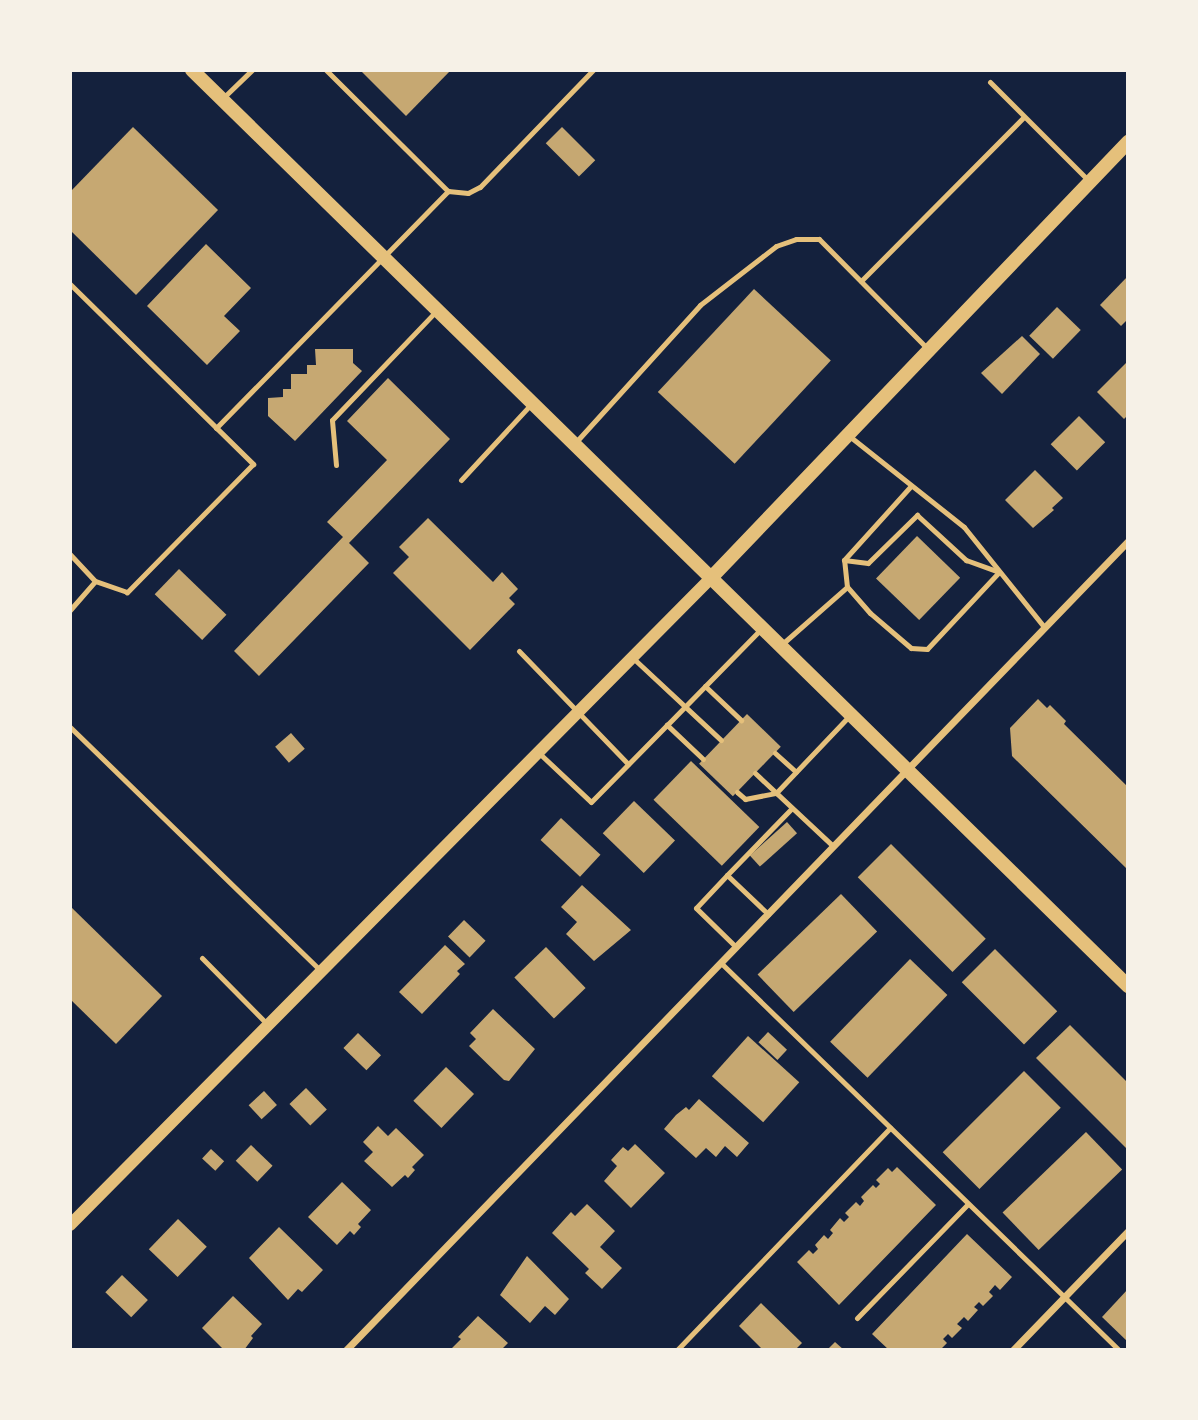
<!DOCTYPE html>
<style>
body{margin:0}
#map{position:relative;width:1198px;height:1420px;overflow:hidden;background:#14213d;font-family:Mulish,sans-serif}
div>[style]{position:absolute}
.building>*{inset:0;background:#c6a872;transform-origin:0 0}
.service>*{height:5px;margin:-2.5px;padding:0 2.5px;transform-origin:2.5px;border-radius:2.5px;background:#e5c07b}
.minor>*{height:7px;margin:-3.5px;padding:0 3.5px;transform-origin:3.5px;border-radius:3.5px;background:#e5c07b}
.tertiary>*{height:12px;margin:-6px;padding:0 6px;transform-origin:6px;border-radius:6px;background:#e5c07b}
.secondary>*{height:14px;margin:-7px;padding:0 7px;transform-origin:7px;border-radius:7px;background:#e5c07b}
span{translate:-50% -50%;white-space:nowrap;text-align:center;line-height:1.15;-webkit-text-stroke:7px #f6f1e7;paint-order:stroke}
.frame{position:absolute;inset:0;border:72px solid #f6f1e7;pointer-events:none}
</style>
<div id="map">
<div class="building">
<div style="clip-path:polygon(360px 70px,451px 70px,406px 116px)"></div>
<div style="clip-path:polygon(133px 127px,218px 210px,136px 295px,70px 230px,70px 192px)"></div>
<div style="left:562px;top:127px;width:47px;height:23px;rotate:45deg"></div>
<div style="clip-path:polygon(206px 244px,251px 288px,224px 316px,240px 331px,207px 365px,147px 306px)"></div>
<div style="clip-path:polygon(1128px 276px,1128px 319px,1121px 326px,1100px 305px)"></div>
<div style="left:754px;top:289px;width:105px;height:141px;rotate:43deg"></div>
<div style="left:1057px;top:307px;width:33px;height:40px;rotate:44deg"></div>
<div style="clip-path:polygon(1022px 336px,1040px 354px,1002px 394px,981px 373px)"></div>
<div style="clip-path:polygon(315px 349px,353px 349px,353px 363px,362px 371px,295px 441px,268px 416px,268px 398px,283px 397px,283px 389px,291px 389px,291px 374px,307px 374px,307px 365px,316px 365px)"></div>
<div style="clip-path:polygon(1126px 363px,1128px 415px,1124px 419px,1097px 392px)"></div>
<div style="clip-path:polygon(388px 378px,450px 439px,349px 543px,369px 563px,259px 676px,234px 651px,343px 537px,327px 522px,387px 460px,347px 421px)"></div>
<div style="left:1079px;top:416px;width:37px;height:40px;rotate:45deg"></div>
<div style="clip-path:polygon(1035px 470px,1063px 498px,1052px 508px,1054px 510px,1033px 528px,1005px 500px)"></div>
<div style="clip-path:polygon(428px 518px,493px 582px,502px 572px,518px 589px,509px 598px,515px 604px,470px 650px,393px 573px,409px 557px,399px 547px)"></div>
<div style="left:917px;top:536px;width:60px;height:59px;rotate:44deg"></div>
<div style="left:179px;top:569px;width:66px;height:35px;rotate:44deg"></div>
<div style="clip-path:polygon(1038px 699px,1047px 708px,1050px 705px,1066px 721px,1064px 724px,1128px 787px,1126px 868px,1012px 756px,1010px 728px)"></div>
<div style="left:747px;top:714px;width:47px;height:69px;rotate:44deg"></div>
<div style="left:291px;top:733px;width:21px;height:21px;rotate:49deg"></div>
<div style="left:691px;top:761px;width:95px;height:54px;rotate:44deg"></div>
<div style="left:634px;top:801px;width:57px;height:45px;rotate:44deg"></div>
<div style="left:561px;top:818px;width:54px;height:30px;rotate:43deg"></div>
<div style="left:787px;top:822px;width:15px;height:50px;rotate:48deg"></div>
<div style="left:891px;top:844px;width:134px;height:47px;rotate:45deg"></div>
<div style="clip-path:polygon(582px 885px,631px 930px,594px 961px,566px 934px,577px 922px,561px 907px)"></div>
<div style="left:841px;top:894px;width:52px;height:116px;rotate:46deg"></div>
<div style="clip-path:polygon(70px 906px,162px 996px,116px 1044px,70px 999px)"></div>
<div style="left:464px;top:920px;width:30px;height:23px;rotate:44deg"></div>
<div style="clip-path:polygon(445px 945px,465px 964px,457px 971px,460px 974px,422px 1014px,399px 992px)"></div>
<div style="left:546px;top:947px;width:57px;height:44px;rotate:46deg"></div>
<div style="left:995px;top:949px;width:88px;height:47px;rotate:45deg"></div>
<div style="left:910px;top:959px;width:52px;height:115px;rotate:44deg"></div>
<div style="clip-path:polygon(493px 1009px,535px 1049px,509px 1081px,504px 1080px,469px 1046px,476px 1039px,470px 1033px)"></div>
<div style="clip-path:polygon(1070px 1025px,1128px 1083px,1128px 1150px,1036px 1058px)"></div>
<div style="left:768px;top:1032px;width:26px;height:14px;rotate:43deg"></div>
<div style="left:358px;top:1033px;width:32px;height:21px;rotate:44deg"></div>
<div style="left:748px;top:1036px;width:69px;height:54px;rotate:42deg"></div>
<div style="left:446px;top:1067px;width:39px;height:47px;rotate:44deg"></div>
<div style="left:1024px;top:1071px;width:52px;height:115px;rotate:45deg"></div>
<div style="left:306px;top:1088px;width:30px;height:23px;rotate:46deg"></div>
<div style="left:264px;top:1091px;width:19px;height:21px;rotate:47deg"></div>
<div style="clip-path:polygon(699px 1099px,749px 1143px,737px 1157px,725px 1146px,716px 1157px,706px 1148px,696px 1158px,664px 1129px,676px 1115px,686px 1107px,689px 1110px)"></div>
<div style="clip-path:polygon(378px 1126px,388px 1136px,396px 1128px,424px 1155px,412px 1167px,415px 1170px,408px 1178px,405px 1175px,392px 1187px,364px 1161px,373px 1152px,363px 1142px)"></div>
<div style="left:1086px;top:1132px;width:52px;height:116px;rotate:46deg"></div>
<div style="clip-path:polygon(635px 1144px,665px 1173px,631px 1208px,604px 1181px,617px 1166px,611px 1160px,623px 1147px,628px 1151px)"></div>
<div style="left:251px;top:1145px;width:30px;height:22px;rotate:44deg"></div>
<div style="left:211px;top:1149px;width:18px;height:13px;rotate:43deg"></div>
<div style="clip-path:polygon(897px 1167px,936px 1205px,839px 1305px,797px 1262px,809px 1250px,813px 1254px,818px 1249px,815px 1245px,824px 1235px,828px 1239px,833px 1233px,830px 1230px,840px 1218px,844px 1222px,849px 1217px,845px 1213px,856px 1202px,860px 1206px,864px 1201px,861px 1197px,873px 1185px,876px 1188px,880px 1184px,876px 1180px,888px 1168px,892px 1172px)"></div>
<div style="clip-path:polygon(342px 1182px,371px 1210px,358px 1224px,361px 1227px,354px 1235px,350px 1231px,337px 1245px,308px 1217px)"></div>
<div style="clip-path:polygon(587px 1204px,615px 1231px,600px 1247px,622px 1268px,602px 1289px,585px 1273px,589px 1269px,552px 1233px,571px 1212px,575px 1216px)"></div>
<div style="left:178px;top:1219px;width:40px;height:42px;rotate:44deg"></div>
<div style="clip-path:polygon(279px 1227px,323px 1270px,302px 1292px,298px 1289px,288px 1300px,249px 1258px)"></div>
<div style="clip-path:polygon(967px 1234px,1012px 1277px,1000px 1290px,995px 1285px,989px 1292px,993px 1296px,983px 1306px,979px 1302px,974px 1307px,978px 1310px,968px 1321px,964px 1317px,957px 1324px,962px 1328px,952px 1338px,948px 1334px,943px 1339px,947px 1343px,940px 1350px,889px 1350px,872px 1334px)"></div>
<div style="clip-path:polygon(527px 1256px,569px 1299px,555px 1315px,545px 1306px,530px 1323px,500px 1295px)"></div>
<div style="left:122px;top:1275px;width:36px;height:24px;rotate:44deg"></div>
<div style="clip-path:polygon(1128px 1289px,1128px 1342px,1102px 1317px)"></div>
<div style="clip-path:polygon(233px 1296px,262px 1324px,251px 1336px,253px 1338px,244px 1350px,224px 1350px,202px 1328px)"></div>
<div style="clip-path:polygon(761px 1303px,802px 1343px,795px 1350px,763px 1350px,739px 1326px)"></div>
<div style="clip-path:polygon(478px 1316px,508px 1343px,501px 1350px,450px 1350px,461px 1339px,458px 1337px)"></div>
<div style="clip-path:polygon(835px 1342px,844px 1350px,827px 1350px)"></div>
</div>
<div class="service">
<div style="left:326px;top:70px;width:172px;rotate:44.8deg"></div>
<div style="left:448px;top:191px;width:20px;rotate:6deg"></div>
<div style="left:468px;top:193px;width:13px;rotate:-27deg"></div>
<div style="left:480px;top:187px;width:163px;rotate:-46deg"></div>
<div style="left:990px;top:82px;width:140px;rotate:45deg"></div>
<div style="left:224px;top:97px;width:39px;rotate:-44deg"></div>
<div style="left:861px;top:281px;width:231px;rotate:-45.2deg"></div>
<div style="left:70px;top:284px;width:257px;rotate:44.5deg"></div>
<div style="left:253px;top:464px;width:180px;rotate:134.5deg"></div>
<div style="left:127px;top:592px;width:34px;rotate:-161deg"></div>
<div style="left:95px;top:581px;width:37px;rotate:-133deg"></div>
<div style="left:216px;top:428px;width:332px;rotate:-45.6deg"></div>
<div style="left:848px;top:435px;width:148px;rotate:38.4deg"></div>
<div style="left:964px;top:527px;width:129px;rotate:51.3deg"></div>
<div style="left:575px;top:443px;width:186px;rotate:-47.8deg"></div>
<div style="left:700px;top:305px;width:96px;rotate:-37.8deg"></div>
<div style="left:776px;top:246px;width:21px;rotate:-19deg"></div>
<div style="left:796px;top:239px;width:23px"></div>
<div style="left:819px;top:239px;width:153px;rotate:45.3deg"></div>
<div style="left:336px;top:465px;width:45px;rotate:-95.1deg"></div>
<div style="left:332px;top:420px;width:152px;rotate:-46.3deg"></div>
<div style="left:461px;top:480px;width:105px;rotate:-47.3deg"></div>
<div style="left:844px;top:560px;width:24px;rotate:7deg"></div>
<div style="left:868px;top:563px;width:69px;rotate:-44.4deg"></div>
<div style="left:917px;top:515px;width:67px;rotate:42.6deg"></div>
<div style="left:966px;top:560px;width:35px;rotate:20deg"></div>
<div style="left:999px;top:572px;width:105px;rotate:133.1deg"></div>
<div style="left:927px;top:649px;width:16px;rotate:-176deg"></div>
<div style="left:911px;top:648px;width:54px;rotate:-139.5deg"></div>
<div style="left:870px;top:613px;width:35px;rotate:-131deg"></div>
<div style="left:847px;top:587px;width:27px;rotate:-96deg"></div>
<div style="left:844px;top:560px;width:98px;rotate:-47.9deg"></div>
<div style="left:70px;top:610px;width:38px;rotate:-49deg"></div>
<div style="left:781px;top:645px;width:88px;rotate:-41.3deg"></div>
<div style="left:519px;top:651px;width:157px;rotate:46deg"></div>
<div style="left:634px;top:659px;width:119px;rotate:43deg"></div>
<div style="left:705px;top:686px;width:50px;rotate:43.4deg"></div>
<div style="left:70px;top:727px;width:349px;rotate:44.2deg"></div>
<div style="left:539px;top:753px;width:71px;rotate:43.3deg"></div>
<div style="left:591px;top:802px;width:108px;rotate:-45.4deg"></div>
<div style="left:775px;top:753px;width:28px;rotate:42deg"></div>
<div style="left:703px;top:759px;width:50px;rotate:-136.6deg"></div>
<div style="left:667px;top:725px;width:134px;rotate:-45.6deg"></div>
<div style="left:755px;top:773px;width:107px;rotate:43.1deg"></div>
<div style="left:737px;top:792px;width:11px;rotate:41deg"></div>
<div style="left:745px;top:799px;width:32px;rotate:-11deg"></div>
<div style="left:776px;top:793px;width:108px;rotate:-46.5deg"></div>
<div style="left:727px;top:875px;width:93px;rotate:-45.9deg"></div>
<div style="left:736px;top:947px;width:56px;rotate:-135.7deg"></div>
<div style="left:696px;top:908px;width:45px;rotate:-46.8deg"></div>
<div style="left:727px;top:875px;width:57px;rotate:43.6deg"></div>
<div style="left:202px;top:958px;width:93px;rotate:45.4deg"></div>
<div style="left:721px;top:963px;width:555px;rotate:44.2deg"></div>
<div style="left:857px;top:1318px;width:159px;rotate:-45.8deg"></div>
<div style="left:677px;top:1350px;width:308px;rotate:-46.2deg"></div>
</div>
<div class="minor">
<div style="left:346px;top:1350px;width:1125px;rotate:-45.97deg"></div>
<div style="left:1013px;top:1350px;width:165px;rotate:-46deg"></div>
</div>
<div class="tertiary">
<div style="left:70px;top:1225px;width:909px;rotate:-45.27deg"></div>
</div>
<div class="secondary">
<div style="left:192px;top:70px;width:1310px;rotate:44.38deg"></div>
<div style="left:710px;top:579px;width:605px;rotate:-46.27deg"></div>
</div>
<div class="frame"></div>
</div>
